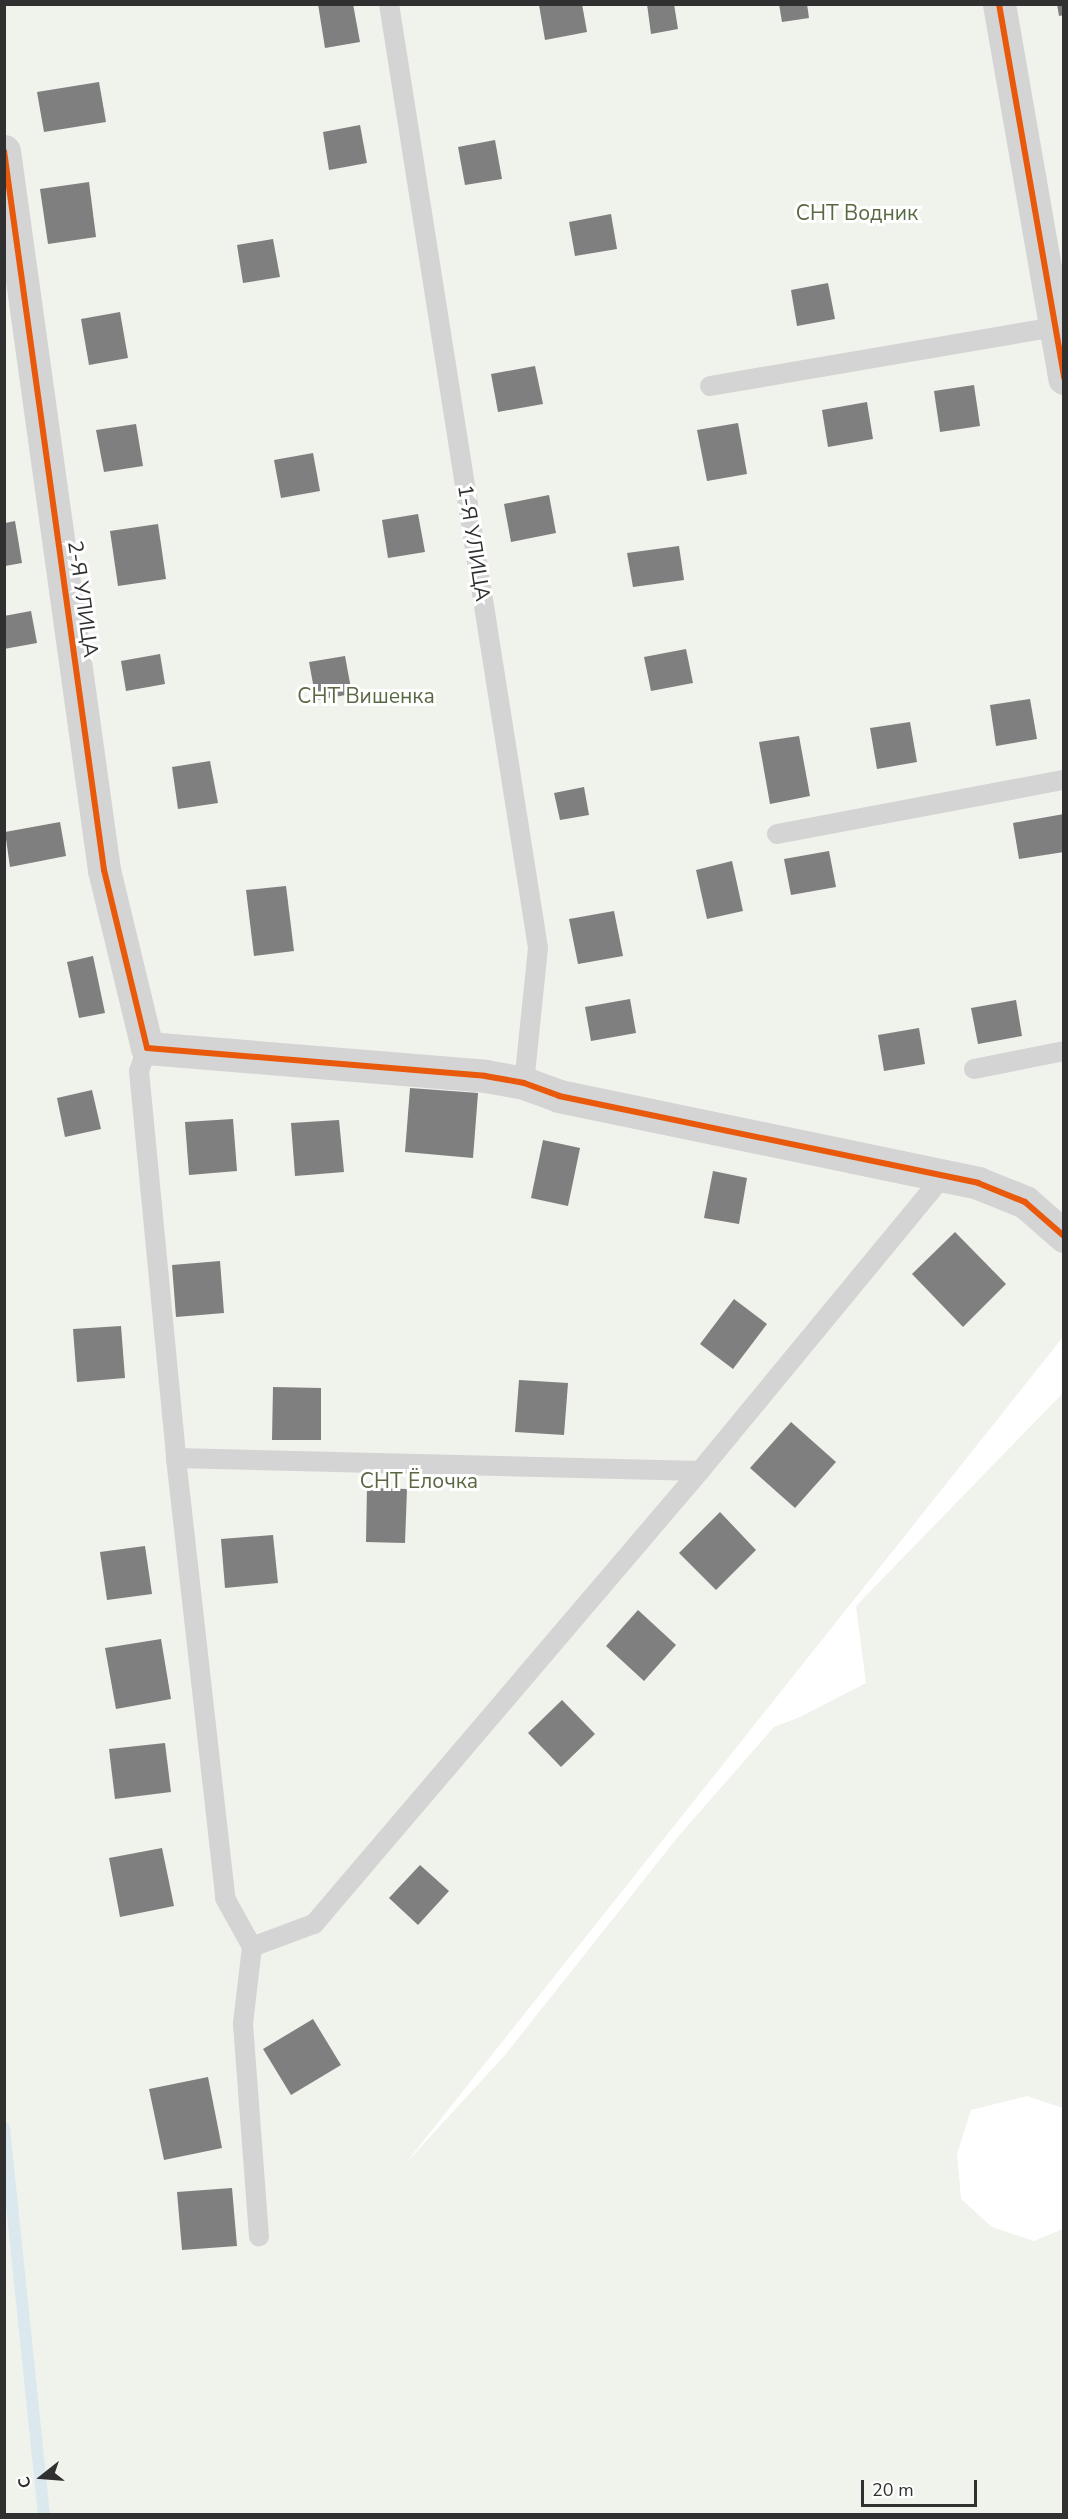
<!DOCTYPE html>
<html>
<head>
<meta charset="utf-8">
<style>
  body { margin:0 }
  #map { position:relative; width:1068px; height:2519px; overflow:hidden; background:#fff; font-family:"Nunito Sans",sans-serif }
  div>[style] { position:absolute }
  .green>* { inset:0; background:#f0f2ec }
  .stream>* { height:12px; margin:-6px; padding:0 6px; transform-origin:6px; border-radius:6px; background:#dbe9ee }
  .building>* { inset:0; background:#7f7f7f }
  .lane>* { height:20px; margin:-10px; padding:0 10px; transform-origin:10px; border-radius:10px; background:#d4d4d4 }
  .street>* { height:33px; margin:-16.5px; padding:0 16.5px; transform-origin:16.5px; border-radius:16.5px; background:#d4d4d4 }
  .cycleway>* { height:6px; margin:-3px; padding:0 3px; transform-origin:3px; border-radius:3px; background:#e8590c }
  span { translate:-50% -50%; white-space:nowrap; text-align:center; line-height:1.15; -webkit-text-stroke:6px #fff; paint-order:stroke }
  .park-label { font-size:21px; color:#586842 }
  .street-label { font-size:21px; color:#303030 }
  .frame { position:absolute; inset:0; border:6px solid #303030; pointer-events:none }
  .north { position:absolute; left:12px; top:2447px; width:60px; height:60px; -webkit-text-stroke:4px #fff; paint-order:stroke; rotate:253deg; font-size:16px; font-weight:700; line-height:24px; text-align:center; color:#303030 }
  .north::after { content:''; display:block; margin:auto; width:21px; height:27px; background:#303030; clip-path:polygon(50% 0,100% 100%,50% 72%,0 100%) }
  .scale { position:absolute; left:861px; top:2480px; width:116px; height:27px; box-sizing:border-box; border:3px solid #303030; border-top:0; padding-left:8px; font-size:18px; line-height:21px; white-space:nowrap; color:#303030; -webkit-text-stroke:4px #fff; paint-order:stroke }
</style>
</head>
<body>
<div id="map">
  <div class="green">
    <i style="clip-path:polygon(5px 5px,1063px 5px,1063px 1337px,405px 2164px,505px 2055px,677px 1838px,774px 1727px,800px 1717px,866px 1683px,856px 1606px,1063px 1393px,1063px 2108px,1027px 2096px,971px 2110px,957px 2154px,961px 2199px,992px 2227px,1034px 2241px,1063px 2229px,1063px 2514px,5px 2514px)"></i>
  </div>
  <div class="stream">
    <i style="left:4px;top:2128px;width:388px;rotate:84.1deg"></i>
  </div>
  <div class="building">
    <i style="clip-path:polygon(318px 4px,353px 4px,360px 42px,325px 48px)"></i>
    <i style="clip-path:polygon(582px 4px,587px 32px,545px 40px,539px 5px)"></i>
    <i style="clip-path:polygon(647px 4px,674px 4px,678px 29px,651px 34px)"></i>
    <i style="clip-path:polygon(779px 4px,807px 4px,809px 18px,782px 22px)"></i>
    <i style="clip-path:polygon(1057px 4px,1064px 4px,1064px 15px,1059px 16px)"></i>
    <i style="clip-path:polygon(99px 82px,106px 122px,44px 132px,37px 92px)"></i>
    <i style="clip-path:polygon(360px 125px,367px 163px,329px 170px,323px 132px)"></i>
    <i style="clip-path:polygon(495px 140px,502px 179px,465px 185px,458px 147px)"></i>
    <i style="clip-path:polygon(89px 182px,96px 237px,48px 244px,40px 189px)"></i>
    <i style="clip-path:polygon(611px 214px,617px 249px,575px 256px,569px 222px)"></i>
    <i style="clip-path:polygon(273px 239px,280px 277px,243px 283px,237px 245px)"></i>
    <i style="clip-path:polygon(828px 283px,835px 319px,797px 326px,791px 290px)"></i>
    <i style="clip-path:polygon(120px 312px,128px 358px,89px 365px,81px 319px)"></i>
    <i style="clip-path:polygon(535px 366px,543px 404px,498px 412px,491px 374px)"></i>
    <i style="clip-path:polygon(974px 385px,980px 426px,940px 432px,934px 391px)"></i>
    <i style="clip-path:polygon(867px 402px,873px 439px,828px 447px,822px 410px)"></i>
    <i style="clip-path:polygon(738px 423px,747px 474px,707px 481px,697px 430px)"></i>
    <i style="clip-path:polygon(136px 424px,143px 466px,104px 472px,96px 430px)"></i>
    <i style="clip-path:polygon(313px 453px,320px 491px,281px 498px,274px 460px)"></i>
    <i style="clip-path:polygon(549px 495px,556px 533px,511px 542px,504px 504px)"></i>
    <i style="clip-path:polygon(418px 514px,425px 552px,388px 558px,382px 520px)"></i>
    <i style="clip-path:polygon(15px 521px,22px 563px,5px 566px,5px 523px)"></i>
    <i style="clip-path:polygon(158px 524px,166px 579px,118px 586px,110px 531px)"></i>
    <i style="clip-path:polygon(679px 546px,684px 580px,633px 587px,627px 553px)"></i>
    <i style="clip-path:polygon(31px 611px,37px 643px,4px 649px,4px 616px)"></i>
    <i style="clip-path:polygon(686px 649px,693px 683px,651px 691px,644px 657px)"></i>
    <i style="clip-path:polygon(160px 654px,165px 684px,126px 691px,121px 661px)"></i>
    <i style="clip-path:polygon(345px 656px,352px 694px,316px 700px,309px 662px)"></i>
    <i style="clip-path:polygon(1030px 699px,1037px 739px,996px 746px,990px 705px)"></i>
    <i style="clip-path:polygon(910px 722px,917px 762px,877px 769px,870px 728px)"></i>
    <i style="clip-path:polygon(799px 736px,810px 796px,770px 804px,759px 742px)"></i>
    <i style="clip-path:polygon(210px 761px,218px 803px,178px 809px,172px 767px)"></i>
    <i style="clip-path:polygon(584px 787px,589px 815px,560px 820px,554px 793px)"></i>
    <i style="clip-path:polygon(1064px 814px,1064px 852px,1019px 859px,1013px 823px)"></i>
    <i style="clip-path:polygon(60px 822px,66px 856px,10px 867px,5px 832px)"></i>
    <i style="clip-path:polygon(829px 851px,836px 887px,791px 895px,784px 859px)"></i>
    <i style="clip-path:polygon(732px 861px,743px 911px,707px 919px,696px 870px)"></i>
    <i style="clip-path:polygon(286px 886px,294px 951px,254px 956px,246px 890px)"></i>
    <i style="clip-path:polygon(614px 911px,623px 956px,578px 964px,569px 919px)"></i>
    <i style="clip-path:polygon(93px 956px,105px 1013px,79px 1018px,67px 962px)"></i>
    <i style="clip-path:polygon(630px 999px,636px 1033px,591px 1041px,585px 1007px)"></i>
    <i style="clip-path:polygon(1016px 1000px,1022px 1036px,978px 1044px,971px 1008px)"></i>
    <i style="clip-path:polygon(919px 1028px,925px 1064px,884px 1071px,878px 1035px)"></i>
    <i style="clip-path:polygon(410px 1088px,478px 1093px,473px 1158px,405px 1152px)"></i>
    <i style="clip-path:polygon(92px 1090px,101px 1129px,65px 1137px,57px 1098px)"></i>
    <i style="clip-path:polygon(233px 1119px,237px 1171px,189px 1175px,185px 1122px)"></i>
    <i style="clip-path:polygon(339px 1120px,344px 1172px,295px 1176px,291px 1123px)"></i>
    <i style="clip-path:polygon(543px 1140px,580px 1148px,568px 1206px,531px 1198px)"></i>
    <i style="clip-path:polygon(713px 1171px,747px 1178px,739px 1224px,704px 1218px)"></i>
    <i style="clip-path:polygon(955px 1232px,1006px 1284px,963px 1327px,912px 1274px)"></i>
    <i style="clip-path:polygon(220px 1261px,224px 1313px,176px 1317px,172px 1265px)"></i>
    <i style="clip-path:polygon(734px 1299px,767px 1324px,733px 1369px,700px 1344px)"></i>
    <i style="clip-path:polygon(121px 1326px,125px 1378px,77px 1382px,73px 1329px)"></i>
    <i style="clip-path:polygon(519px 1380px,568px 1383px,564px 1435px,515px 1432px)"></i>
    <i style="clip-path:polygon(273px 1387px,321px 1388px,321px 1440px,272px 1440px)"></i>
    <i style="clip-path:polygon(791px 1422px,836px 1462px,795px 1508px,750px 1468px)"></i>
    <i style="clip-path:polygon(367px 1488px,407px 1489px,405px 1543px,366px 1542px)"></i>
    <i style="clip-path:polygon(720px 1512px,756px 1550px,716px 1590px,679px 1553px)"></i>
    <i style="clip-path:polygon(273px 1535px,278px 1583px,225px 1588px,221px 1539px)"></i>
    <i style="clip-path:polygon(145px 1546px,152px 1594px,107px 1600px,100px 1552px)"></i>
    <i style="clip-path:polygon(638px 1610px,676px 1645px,644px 1681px,606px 1646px)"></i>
    <i style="clip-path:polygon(161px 1639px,171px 1699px,116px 1709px,105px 1648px)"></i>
    <i style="clip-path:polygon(562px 1700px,595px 1734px,561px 1767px,528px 1733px)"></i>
    <i style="clip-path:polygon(165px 1743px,171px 1792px,115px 1799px,109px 1749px)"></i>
    <i style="clip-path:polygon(162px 1848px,174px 1906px,120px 1917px,109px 1858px)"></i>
    <i style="clip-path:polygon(420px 1865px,449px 1891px,418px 1925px,389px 1898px)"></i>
    <i style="clip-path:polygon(313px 2019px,341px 2065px,291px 2095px,263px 2049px)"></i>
    <i style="clip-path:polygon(208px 2077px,222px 2148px,164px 2160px,149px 2089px)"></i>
    <i style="clip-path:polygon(232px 2188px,237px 2246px,182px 2250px,177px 2192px)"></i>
  </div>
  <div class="lane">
    <i style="left:389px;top:4px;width:956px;rotate:81.03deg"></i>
    <i style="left:538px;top:948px;width:136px;rotate:95.9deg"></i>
    <i style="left:710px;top:386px;width:351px;rotate:-9.7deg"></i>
    <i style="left:777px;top:834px;width:292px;rotate:-10.7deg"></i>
    <i style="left:147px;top:1048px;width:24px;rotate:109deg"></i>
    <i style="left:139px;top:1071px;width:389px;rotate:84.5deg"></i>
    <i style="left:176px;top:1458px;width:443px;rotate:83.6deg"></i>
    <i style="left:225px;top:1898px;width:56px;rotate:61.1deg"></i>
    <i style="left:252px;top:1947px;width:66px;rotate:-20.4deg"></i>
    <i style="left:314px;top:1924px;width:595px;rotate:-49.57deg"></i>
    <i style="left:700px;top:1471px;width:381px;rotate:-50.5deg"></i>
    <i style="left:974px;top:1069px;width:92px;rotate:-11.3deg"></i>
    <i style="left:176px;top:1458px;width:524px;rotate:1.42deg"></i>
    <i style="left:252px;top:1947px;width:78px;rotate:96.7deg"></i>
    <i style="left:243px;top:2024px;width:213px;rotate:85.7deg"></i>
  </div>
  <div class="street">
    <i style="left:999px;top:4px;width:380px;rotate:80.1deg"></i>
    <i style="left:4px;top:151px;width:726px;rotate:82.08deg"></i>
    <i style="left:104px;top:870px;width:183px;rotate:76.4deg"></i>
    <i style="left:147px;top:1048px;width:339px;rotate:4.7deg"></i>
    <i style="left:485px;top:1076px;width:40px;rotate:10deg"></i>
    <i style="left:524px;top:1083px;width:37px;rotate:20deg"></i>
    <i style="left:559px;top:1096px;width:428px;rotate:11.7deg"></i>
    <i style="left:978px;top:1183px;width:51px;rotate:22deg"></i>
    <i style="left:1025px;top:1202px;width:52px;rotate:41.1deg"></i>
  </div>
  <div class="cycleway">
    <i style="left:999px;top:4px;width:380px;rotate:80.1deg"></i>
    <i style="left:4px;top:151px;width:726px;rotate:82.08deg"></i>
    <i style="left:104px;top:870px;width:183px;rotate:76.4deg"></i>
    <i style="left:147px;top:1048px;width:339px;rotate:4.7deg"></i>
    <i style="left:485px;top:1076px;width:40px;rotate:10deg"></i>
    <i style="left:524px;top:1083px;width:37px;rotate:20deg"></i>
    <i style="left:559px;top:1096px;width:428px;rotate:11.7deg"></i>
    <i style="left:978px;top:1183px;width:51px;rotate:22deg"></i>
    <i style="left:1025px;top:1202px;width:52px;rotate:41.1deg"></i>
  </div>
  <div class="park-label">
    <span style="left:857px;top:213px">СНТ Водник</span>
    <span style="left:366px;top:696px">СНТ Вишенка</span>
    <span style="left:419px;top:1481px">СНТ Ёлочка</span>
  </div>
  <div class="street-label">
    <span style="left:474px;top:543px;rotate:81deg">1-Я УЛИЦА</span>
    <span style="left:83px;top:599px;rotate:82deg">2-Я УЛИЦА</span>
  </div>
  <div class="frame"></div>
  <div class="north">С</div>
  <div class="scale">20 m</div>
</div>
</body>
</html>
